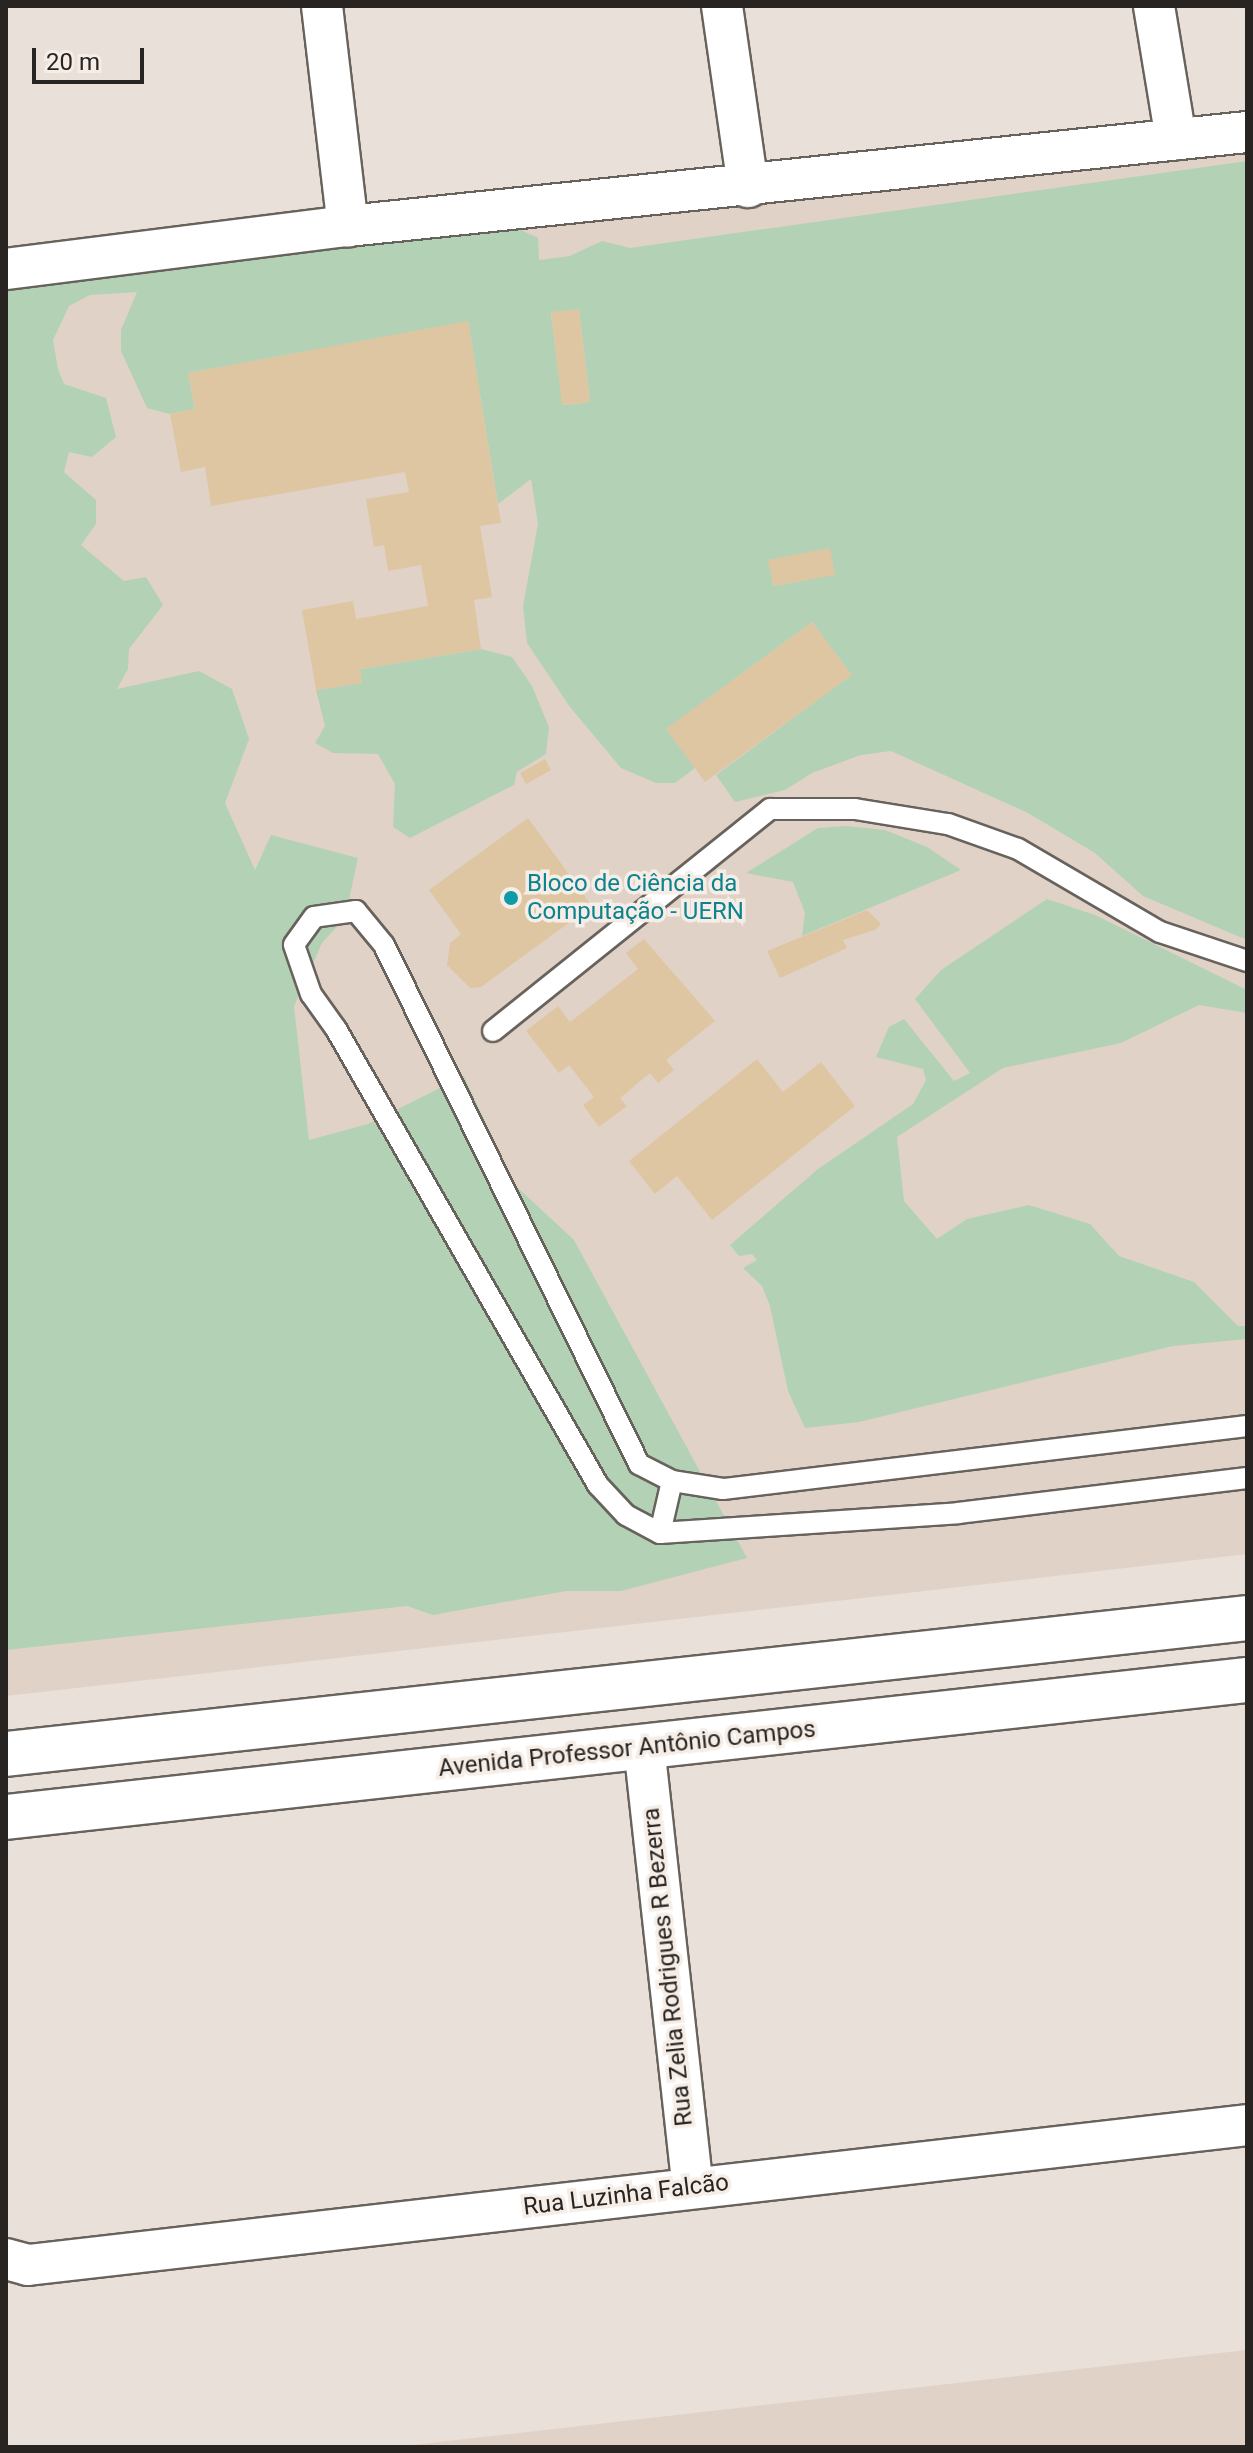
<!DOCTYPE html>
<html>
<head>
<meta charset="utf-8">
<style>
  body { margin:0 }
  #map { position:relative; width:1253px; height:2453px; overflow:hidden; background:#e8e0d9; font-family:Roboto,sans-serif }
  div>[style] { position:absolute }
  .built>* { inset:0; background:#e0d2c6 }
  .green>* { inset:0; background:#b3d2b5 }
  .building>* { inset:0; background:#dfc6a3 }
  .roads { filter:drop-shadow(2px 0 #68625c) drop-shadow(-2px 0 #68625c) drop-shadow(0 2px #68625c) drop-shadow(0 -2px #68625c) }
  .lane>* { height:20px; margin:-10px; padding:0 10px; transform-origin:10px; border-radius:10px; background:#fff }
  .street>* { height:40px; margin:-20px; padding:0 20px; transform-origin:20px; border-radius:20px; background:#fff }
  .secondary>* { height:44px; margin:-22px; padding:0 22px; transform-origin:22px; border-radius:22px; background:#fff }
  .dots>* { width:22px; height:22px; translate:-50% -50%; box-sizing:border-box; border:4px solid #f5ede6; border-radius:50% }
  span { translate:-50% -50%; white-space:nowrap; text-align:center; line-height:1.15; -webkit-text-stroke:7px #f5ede6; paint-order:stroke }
  .culture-label { font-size:24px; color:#0d838f }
  .left { translate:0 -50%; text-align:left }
  .street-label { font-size:24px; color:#272422 }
  .frame { position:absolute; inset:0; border:8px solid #272422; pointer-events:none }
  .scale { position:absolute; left:32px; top:48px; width:112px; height:36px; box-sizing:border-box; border:4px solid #272422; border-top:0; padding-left:10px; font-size:24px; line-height:28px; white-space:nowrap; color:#272422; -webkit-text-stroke:6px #f5ede6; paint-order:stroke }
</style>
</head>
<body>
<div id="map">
  <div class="built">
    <i style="clip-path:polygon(1247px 146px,1247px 1554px,6px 1696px,6px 283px)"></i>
    <i style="clip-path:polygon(1247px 2350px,1247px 2447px,395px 2447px)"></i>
  </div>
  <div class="green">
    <i style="clip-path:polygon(evenodd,1247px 161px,1247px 940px,1143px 896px,1095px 853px,1028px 813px,891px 751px,861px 755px,812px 773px,785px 790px,735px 802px,716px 775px,851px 675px,812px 622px,667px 729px,695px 768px,675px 783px,656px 783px,621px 768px,570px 707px,527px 643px,523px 606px,538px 524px,531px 479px,498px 504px,468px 322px,188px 373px,195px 409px,170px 414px,147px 408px,121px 351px,121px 330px,137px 292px,90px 295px,69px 306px,53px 340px,58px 369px,64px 384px,106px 398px,116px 437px,92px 457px,69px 452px,64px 472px,96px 500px,96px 524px,81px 545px,124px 581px,146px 577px,163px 605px,129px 649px,128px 669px,117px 689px,199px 671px,232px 689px,249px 739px,225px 803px,255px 870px,271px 835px,358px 858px,345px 918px,322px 943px,294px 1006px,309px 1140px,368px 1124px,464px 1076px,487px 1126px,491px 1163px,574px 1240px,747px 1558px,621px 1591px,566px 1591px,433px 1615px,407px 1606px,6px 1650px,6px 283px,515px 227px,538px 238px,539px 260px,570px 256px,602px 241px,630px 248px,1247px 161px,579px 310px,590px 402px,563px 405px,551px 313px,579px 310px,1247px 161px,769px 560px,835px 574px,774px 586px,769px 560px)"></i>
    <i style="clip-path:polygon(481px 649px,512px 657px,532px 686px,549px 727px,546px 754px,517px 772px,514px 785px,410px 838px,393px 827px,395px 784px,378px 754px,333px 753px,315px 743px,325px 726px,316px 690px,361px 683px,360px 669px)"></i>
    <i style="clip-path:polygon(846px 826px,885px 830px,927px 847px,961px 870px,802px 936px,805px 913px,793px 882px,746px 873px,818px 828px)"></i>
    <i style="clip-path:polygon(1047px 899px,1095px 915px,1247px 990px,1247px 1013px,1199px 1005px,1121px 1043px,1003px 1068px,897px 1137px,904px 1201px,937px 1239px,967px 1219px,1029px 1205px,1090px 1224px,1119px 1256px,1194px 1282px,1238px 1326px,1247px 1326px,1247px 1339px,1173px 1346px,859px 1422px,805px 1428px,788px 1391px,770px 1306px,762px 1286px,743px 1268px,757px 1260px,752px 1254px,739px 1256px,730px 1245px,818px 1169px,913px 1104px,926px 1080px,923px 1069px,876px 1057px,889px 1027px,904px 1019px,954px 1081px,970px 1073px,915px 999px,941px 970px)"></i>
  </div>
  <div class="building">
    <i style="clip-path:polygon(579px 309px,590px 402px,562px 405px,551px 312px)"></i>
    <i style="clip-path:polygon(468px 321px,501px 523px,480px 526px,492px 597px,474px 600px,481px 649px,360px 669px,362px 683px,316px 690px,302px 610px,353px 601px,356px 619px,428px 606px,421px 565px,388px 571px,384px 545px,374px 547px,366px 499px,409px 492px,405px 472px,211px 506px,205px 467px,181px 472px,170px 414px,195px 409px,188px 373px)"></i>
    <i style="clip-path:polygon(830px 548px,835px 575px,773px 586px,768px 560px)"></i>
    <i style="clip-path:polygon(812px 622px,852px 675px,705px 782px,666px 729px)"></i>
    <i style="clip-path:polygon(545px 759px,551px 770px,526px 784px,520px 773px)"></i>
    <i style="clip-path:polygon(528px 818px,592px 906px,481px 987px,470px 988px,447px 965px,450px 943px,461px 934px,429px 890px)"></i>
    <i style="clip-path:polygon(867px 910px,881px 924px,875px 930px,843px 940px,847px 948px,780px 978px,767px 951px)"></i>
    <i style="clip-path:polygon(644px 939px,715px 1021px,666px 1060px,674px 1070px,658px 1083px,650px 1073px,620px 1098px,627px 1106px,599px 1127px,583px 1105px,594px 1097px,569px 1065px,559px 1073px,526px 1031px,558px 1006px,570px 1022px,638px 969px,626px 953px)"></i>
    <i style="clip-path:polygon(757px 1059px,783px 1092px,821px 1062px,855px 1106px,712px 1220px,677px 1176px,655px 1194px,629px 1161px)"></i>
  </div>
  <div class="roads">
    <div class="lane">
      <i style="left:493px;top:1031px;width:355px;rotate:-38.7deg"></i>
      <i style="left:770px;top:809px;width:85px"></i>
      <i style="left:855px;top:809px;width:94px;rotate:9.2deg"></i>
      <i style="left:948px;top:824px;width:74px;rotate:19.7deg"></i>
      <i style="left:1018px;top:849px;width:164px;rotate:30.3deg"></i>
      <i style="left:1160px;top:932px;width:92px;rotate:18.4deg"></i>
      <i style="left:1247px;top:1426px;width:528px;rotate:173.14deg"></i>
      <i style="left:723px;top:1489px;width:52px;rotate:-171.1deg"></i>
      <i style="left:672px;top:1481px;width:37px;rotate:-153deg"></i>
      <i style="left:639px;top:1464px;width:578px;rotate:-116.17deg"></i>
      <i style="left:384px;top:945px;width:44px;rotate:-129.5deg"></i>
      <i style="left:356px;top:911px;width:42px;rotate:171.9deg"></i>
      <i style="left:314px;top:917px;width:34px;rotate:126deg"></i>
      <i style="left:294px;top:945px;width:52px;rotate:70.9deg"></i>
      <i style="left:311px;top:994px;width:43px;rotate:54.5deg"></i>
      <i style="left:336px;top:1029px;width:526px;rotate:60.12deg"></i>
      <i style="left:598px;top:1485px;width:41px;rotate:47deg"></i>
      <i style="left:626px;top:1515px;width:38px;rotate:28deg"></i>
      <i style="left:660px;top:1533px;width:299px;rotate:-3.8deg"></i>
      <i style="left:958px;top:1513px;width:291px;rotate:-6.9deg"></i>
      <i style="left:660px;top:1533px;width:53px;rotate:-77deg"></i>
    </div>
    <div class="street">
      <i style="left:322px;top:6px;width:222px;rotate:83.3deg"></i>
      <i style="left:722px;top:6px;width:183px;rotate:81.8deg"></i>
      <i style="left:1154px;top:6px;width:135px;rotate:80.6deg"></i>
      <i style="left:6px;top:269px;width:345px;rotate:-7.2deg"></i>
      <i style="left:348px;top:226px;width:904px;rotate:-5.97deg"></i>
      <i style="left:644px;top:1746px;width:444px;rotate:83.7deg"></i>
      <i style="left:6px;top:2259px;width:23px;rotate:15deg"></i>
      <i style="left:28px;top:2265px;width:1227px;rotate:-6.55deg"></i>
    </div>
    <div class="secondary">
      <i style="left:6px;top:1754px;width:1248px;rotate:-6.25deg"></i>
      <i style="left:6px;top:1817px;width:1249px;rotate:-6.3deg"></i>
    </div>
  </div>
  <div class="dots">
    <i style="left:511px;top:898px;background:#0f9aa8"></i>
  </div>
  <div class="culture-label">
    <span class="left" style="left:527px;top:898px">Bloco de Ciência da<br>Computação - UERN</span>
  </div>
  <div class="street-label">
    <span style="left:627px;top:1749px;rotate:-6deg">Avenida Professor Antônio Campos</span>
    <span style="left:668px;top:1967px;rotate:-96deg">Rua Zelia Rodrigues R Bezerra</span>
    <span style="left:626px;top:2195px;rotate:-7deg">Rua Luzinha Falcão</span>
  </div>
  <div class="frame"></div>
  <div class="scale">20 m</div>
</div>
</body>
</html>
